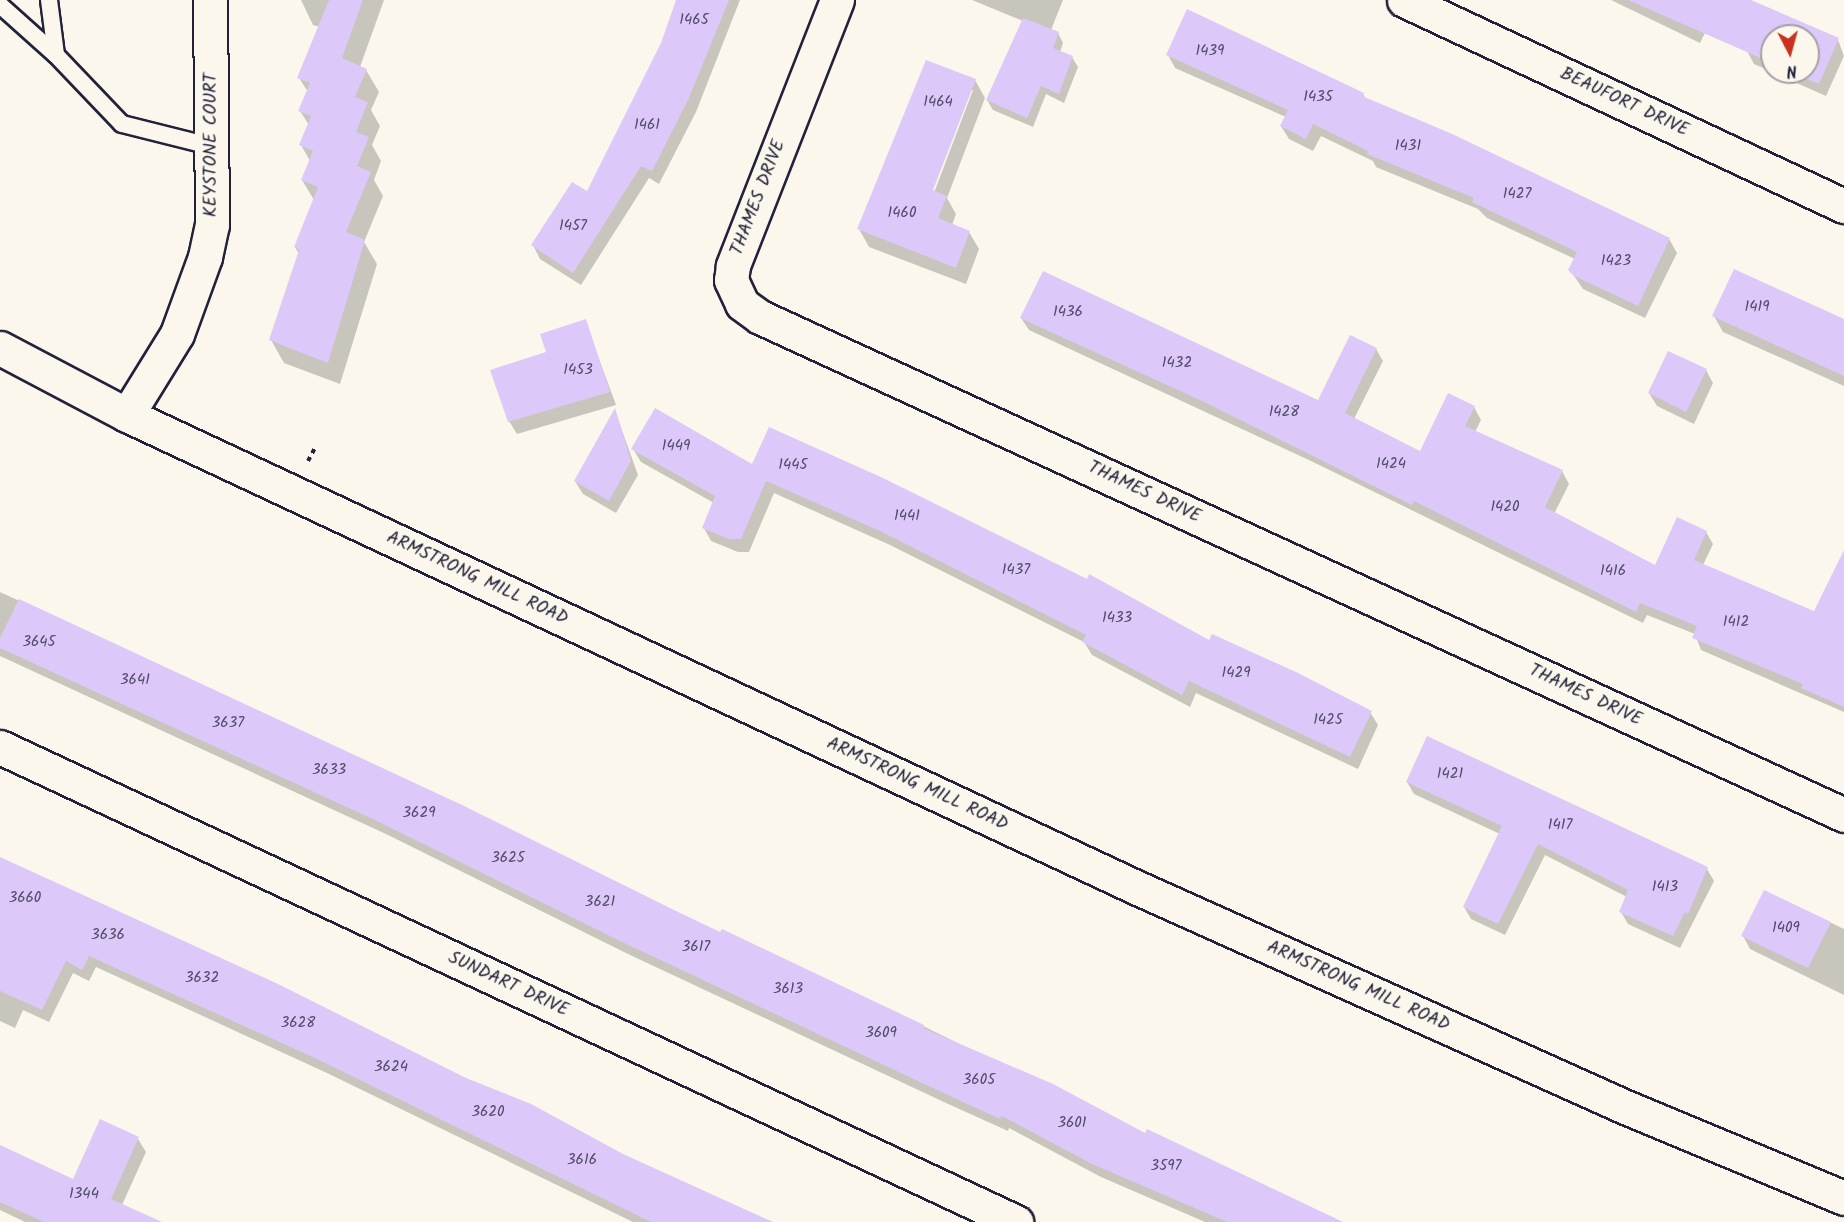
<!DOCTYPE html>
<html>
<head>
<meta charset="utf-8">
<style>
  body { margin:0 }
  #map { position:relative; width:1844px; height:1222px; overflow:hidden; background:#fbf7ec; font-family:Kalam,sans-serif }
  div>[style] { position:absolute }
  .shadow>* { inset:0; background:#0003 }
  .building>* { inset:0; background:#dcc8f9 }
  .path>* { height:4px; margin-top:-2px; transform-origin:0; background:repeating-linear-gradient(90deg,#22223b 0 4.5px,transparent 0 9px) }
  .roads { filter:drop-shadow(2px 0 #22223b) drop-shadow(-2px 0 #22223b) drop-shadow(0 2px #22223b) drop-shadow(0 -2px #22223b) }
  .lane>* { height:16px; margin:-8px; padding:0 8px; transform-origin:8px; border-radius:8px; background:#fbf7ec }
  .street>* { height:33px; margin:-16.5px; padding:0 16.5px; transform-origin:16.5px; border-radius:16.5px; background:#fbf7ec }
  .secondary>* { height:33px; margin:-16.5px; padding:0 16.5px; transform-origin:16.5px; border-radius:16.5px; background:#fbf7ec }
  span { translate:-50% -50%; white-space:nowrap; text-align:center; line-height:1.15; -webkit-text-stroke:4.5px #fbf7ec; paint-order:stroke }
  .number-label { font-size:15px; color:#504c6a }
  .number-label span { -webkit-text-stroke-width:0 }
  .street-label { font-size:18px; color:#22223b }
  .north { position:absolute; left:1760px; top:24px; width:60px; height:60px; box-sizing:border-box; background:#fbf7ec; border:2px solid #a4a2a5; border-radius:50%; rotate:174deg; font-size:16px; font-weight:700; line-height:24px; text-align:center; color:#22223b }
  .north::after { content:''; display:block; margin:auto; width:21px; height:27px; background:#c8321e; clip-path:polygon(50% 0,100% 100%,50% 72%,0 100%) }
</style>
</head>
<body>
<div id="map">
  <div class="shadow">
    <i style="clip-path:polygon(301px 0,384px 0,360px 67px,366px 70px,379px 92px,371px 110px,380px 126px,372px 145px,381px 161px,374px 180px,383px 196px,364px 242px,377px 264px,340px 384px,284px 363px,271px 340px,299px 254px,295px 247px,314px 200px,302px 180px,310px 161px,301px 145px,309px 125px,300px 111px,308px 92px,299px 78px,320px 27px,313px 25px)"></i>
    <i style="clip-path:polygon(679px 0,740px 0,696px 112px,659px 184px,649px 178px,581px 285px,540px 259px,533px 245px,588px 193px,663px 44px)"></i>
    <i style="clip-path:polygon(972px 0,1063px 0,1051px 30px,1058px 33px,1063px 43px,1060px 52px,1072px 57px,1078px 67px,1064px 103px,1046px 94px,1033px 127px,993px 110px,987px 100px,1023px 21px)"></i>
    <i style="clip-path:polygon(1611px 0,1721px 0,1700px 43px)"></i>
    <i style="clip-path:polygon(evenodd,1766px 8px,1838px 40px,1844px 56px,1826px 96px,1754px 64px,1747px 51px,1766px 8px,1772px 36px,1808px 36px,1808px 72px,1772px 72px,1772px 36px)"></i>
    <i style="clip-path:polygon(1168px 55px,1363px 94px,1366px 100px,1449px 134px,1669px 239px,1677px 253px,1645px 318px,1583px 289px,1570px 270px,1575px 259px,1487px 218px,1478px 209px,1376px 167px,1373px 161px,1321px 136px,1313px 151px,1289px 139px,1281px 126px,1286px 117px,1175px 68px)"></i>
    <i style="clip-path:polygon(evenodd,975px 80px,985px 98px,947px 198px,956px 214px,952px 225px,969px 232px,979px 249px,966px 284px,869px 247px,859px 229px,975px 80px,970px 90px,973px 90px,932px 198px,929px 197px,970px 90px)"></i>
    <i style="clip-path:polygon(1714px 316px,1844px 321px,1844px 386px,1723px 332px)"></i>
    <i style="clip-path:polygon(1021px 318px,1318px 402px,1376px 349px,1383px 361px,1354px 419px,1420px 453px,1474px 407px,1481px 420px,1475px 432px,1562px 471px,1569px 484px,1554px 514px,1656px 567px,1706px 532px,1713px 544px,1703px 565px,1814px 613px,1844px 592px,1844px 712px,1701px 650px,1695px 634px,1647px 615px,1643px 623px,1313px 462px,1029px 330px)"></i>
    <i style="clip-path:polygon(585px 321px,616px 405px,517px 434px,509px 421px,548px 353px)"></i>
    <i style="clip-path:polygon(1706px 370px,1713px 383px,1694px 424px,1657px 406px,1649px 393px)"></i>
    <i style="clip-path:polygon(615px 411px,638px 475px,616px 513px,583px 494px,575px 481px)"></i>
    <i style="clip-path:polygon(633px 449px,753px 466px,1210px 642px,1370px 712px,1378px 725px,1358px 769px,1196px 693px,1190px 707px,1092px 655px,1084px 642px,890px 545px,774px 493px,749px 552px,738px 552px,711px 541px,704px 528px,714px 503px,641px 462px)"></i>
    <i style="clip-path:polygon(0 592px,461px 806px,673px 912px,923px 1026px,1145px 1135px,1342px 1222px,1205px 1222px,1101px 1177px,1009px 1128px,1008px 1131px,946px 1103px,628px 954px,386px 834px,0 656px)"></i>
    <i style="clip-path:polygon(1427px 738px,1707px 869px,1714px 881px,1680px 948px,1628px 924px,1621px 912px,1627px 897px,1545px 855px,1505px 935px,1471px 919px,1464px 907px,1500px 834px,1414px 794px,1407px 782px)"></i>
    <i style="clip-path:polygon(0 858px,623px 1155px,767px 1222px,633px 1222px,327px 1073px,96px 967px,89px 981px,73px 973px,49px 1022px,23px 1010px,15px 1028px,0 1021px)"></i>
    <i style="clip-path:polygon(1765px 891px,1844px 929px,1844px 995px,1750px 949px,1743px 936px)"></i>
    <i style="clip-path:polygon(101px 1121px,138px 1139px,146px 1152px,122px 1205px,158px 1222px,25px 1222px,0 1210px,0 1147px,74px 1181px)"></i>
  </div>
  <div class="building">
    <i style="clip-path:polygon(329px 0,363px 0,342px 58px,367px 69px,355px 97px,368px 102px,356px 132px,369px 137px,357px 166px,371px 172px,346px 232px,365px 240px,328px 363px,269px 340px,299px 250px,294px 247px,318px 187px,301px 180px,313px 151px,299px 145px,311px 116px,298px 111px,310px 83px,297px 78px)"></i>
    <i style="clip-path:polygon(676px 0,729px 0,689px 98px,652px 171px,641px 166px,573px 273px,531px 245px,572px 182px,587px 191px,661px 43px)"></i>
    <i style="clip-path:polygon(1628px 0,1751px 0,1839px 38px,1819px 84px,1791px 72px,1808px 72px,1808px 36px,1772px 36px,1772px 63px)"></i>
    <i style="clip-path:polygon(1187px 9px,1364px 93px,1362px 96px,1450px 133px,1670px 238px,1638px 306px,1574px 276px,1568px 270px,1577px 252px,1478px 205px,1472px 202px,1474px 198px,1367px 154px,1368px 151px,1313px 124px,1306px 139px,1280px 126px,1288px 110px,1166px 55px)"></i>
    <i style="clip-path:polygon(1023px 18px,1059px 32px,1053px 48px,1073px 56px,1059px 94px,1041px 86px,1027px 118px,986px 100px)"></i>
    <i style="clip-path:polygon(926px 60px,976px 79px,933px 190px,947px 196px,938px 218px,970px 231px,956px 268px,857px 229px)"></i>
    <i style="clip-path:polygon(1734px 269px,1844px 319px,1844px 376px,1712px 316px)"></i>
    <i style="clip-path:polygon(1043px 271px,1318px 400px,1350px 335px,1377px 348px,1345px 413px,1420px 451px,1448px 393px,1475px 406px,1465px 426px,1563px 470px,1545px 507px,1655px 565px,1677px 517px,1707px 531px,1694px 560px,1814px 611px,1844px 550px,1844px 707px,1801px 688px,1803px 684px,1692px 638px,1697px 626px,1640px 603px,1636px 612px,1414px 501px,1412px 505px,1202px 401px,1020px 318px)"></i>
    <i style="clip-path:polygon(586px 319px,610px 392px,508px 422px,490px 370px,546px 352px,540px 334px)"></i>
    <i style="clip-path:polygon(1668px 351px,1707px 369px,1686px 412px,1648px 393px)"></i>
    <i style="clip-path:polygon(615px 408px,631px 461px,609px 501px,574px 481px)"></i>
    <i style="clip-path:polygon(655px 408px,752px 464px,769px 427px,883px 478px,1087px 579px,1089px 574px,1209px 640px,1212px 634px,1296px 672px,1372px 711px,1350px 757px,1189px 681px,1182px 695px,1082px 642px,1086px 635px,882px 532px,766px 481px,741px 539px,729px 539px,702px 528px,715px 496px,631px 449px)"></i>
    <i style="clip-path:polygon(19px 599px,462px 805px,674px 910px,720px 932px,722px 929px,924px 1025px,923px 1028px,1053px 1084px,1145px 1133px,1147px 1129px,1343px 1222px,1227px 1222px,1092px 1164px,1002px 1116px,1000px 1119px,937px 1090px,620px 941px,377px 821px,0 648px,0 638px)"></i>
    <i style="clip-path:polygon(1427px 736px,1708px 867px,1688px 914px,1685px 912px,1673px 936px,1619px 912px,1628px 890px,1538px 844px,1498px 924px,1463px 907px,1502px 826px,1406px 782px)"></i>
    <i style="clip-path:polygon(0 857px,278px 984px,466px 1078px,531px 1104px,623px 1154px,773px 1222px,651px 1222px,319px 1060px,89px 956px,82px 970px,66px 961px,42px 1010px,0 991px)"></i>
    <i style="clip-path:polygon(1764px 890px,1831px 922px,1808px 968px,1741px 936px)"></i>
    <i style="clip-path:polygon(100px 1119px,139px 1137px,111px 1199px,162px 1222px,44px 1222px,0 1202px,0 1145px,73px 1179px)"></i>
  </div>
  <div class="path">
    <i style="left:308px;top:461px;width:15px;rotate:-62deg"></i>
  </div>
  <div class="roads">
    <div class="lane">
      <i style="left:49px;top:0;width:55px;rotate:82.7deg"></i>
      <i style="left:0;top:5px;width:75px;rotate:41.8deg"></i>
      <i style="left:56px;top:55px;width:95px;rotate:46.3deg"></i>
      <i style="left:122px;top:124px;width:95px;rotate:14deg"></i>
    </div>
    <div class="street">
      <i style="left:837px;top:0;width:286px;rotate:111.4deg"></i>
      <i style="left:733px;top:266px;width:14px;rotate:98deg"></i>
      <i style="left:731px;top:280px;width:26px;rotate:65deg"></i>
      <i style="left:742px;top:304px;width:22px;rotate:36deg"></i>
      <i style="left:760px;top:317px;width:1193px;rotate:24.67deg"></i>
      <i style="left:1404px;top:0;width:486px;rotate:25.1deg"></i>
      <i style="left:127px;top:415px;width:95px;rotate:-58.3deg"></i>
      <i style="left:177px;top:334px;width:82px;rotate:-70deg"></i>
      <i style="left:205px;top:257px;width:33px;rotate:-78deg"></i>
      <i style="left:212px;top:225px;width:225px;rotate:-90.5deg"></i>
      <i style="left:0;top:747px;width:1122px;rotate:25.06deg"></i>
    </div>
    <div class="secondary">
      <i style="left:0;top:348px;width:144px;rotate:27.8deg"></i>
      <i style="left:127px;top:415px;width:1118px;rotate:25.08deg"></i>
      <i style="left:1140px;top:889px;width:530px;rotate:24.19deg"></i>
      <i style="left:1623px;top:1106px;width:239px;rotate:22.6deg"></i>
    </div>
  </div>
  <div class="number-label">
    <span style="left:694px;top:21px">1465</span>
    <span style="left:1210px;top:52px">1439</span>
    <span style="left:1318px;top:98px">1435</span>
    <span style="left:938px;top:103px">1464</span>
    <span style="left:647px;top:126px">1461</span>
    <span style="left:1408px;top:147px">1431</span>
    <span style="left:1517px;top:195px">1427</span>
    <span style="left:902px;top:214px">1460</span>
    <span style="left:573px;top:227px">1457</span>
    <span style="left:1616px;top:262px">1423</span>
    <span style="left:1757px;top:308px">1419</span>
    <span style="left:1068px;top:313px">1436</span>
    <span style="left:1177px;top:364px">1432</span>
    <span style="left:578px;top:371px">1453</span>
    <span style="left:1284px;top:413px">1428</span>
    <span style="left:676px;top:447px">1449</span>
    <span style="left:1391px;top:465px">1424</span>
    <span style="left:793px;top:466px">1445</span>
    <span style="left:1505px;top:508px">1420</span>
    <span style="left:907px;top:517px">1441</span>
    <span style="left:1016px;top:571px">1437</span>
    <span style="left:1613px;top:572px">1416</span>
    <span style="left:1117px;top:619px">1433</span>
    <span style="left:1736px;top:623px">1412</span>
    <span style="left:39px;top:643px">3645</span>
    <span style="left:1236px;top:674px">1429</span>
    <span style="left:135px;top:681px">3641</span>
    <span style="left:1328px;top:721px">1425</span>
    <span style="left:228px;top:724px">3637</span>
    <span style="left:329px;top:771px">3633</span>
    <span style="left:1450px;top:775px">1421</span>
    <span style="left:419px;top:814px">3629</span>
    <span style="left:1560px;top:826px">1417</span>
    <span style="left:508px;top:859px">3625</span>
    <span style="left:1665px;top:888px">1413</span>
    <span style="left:25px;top:899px">3660</span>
    <span style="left:600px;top:903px">3621</span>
    <span style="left:1786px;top:929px">1409</span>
    <span style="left:108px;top:936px">3636</span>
    <span style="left:696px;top:948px">3617</span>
    <span style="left:202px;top:979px">3632</span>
    <span style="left:788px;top:990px">3613</span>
    <span style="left:298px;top:1024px">3628</span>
    <span style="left:881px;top:1034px">3609</span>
    <span style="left:391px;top:1068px">3624</span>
    <span style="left:979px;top:1081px">3605</span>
    <span style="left:488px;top:1113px">3620</span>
    <span style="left:1072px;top:1124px">3601</span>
    <span style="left:582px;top:1161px">3616</span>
    <span style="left:1166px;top:1167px">3597</span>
    <span style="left:84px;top:1195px">1344</span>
  </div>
  <div class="street-label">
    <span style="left:1624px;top:103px;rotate:25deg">BEAUFORT DRIVE</span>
    <span style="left:212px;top:145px;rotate:-90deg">KEYSTONE COURT</span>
    <span style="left:759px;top:198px;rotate:-69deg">THAMES DRIVE</span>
    <span style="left:1144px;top:493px;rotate:25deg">THAMES DRIVE</span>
    <span style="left:477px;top:579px;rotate:25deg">ARMSTRONG MILL ROAD</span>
    <span style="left:1585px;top:696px;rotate:25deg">THAMES DRIVE</span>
    <span style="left:917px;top:785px;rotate:25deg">ARMSTRONG MILL ROAD</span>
    <span style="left:508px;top:985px;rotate:25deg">SUNDART DRIVE</span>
    <span style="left:1358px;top:987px;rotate:24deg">ARMSTRONG MILL ROAD</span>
  </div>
  <div class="north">N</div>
</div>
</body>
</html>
